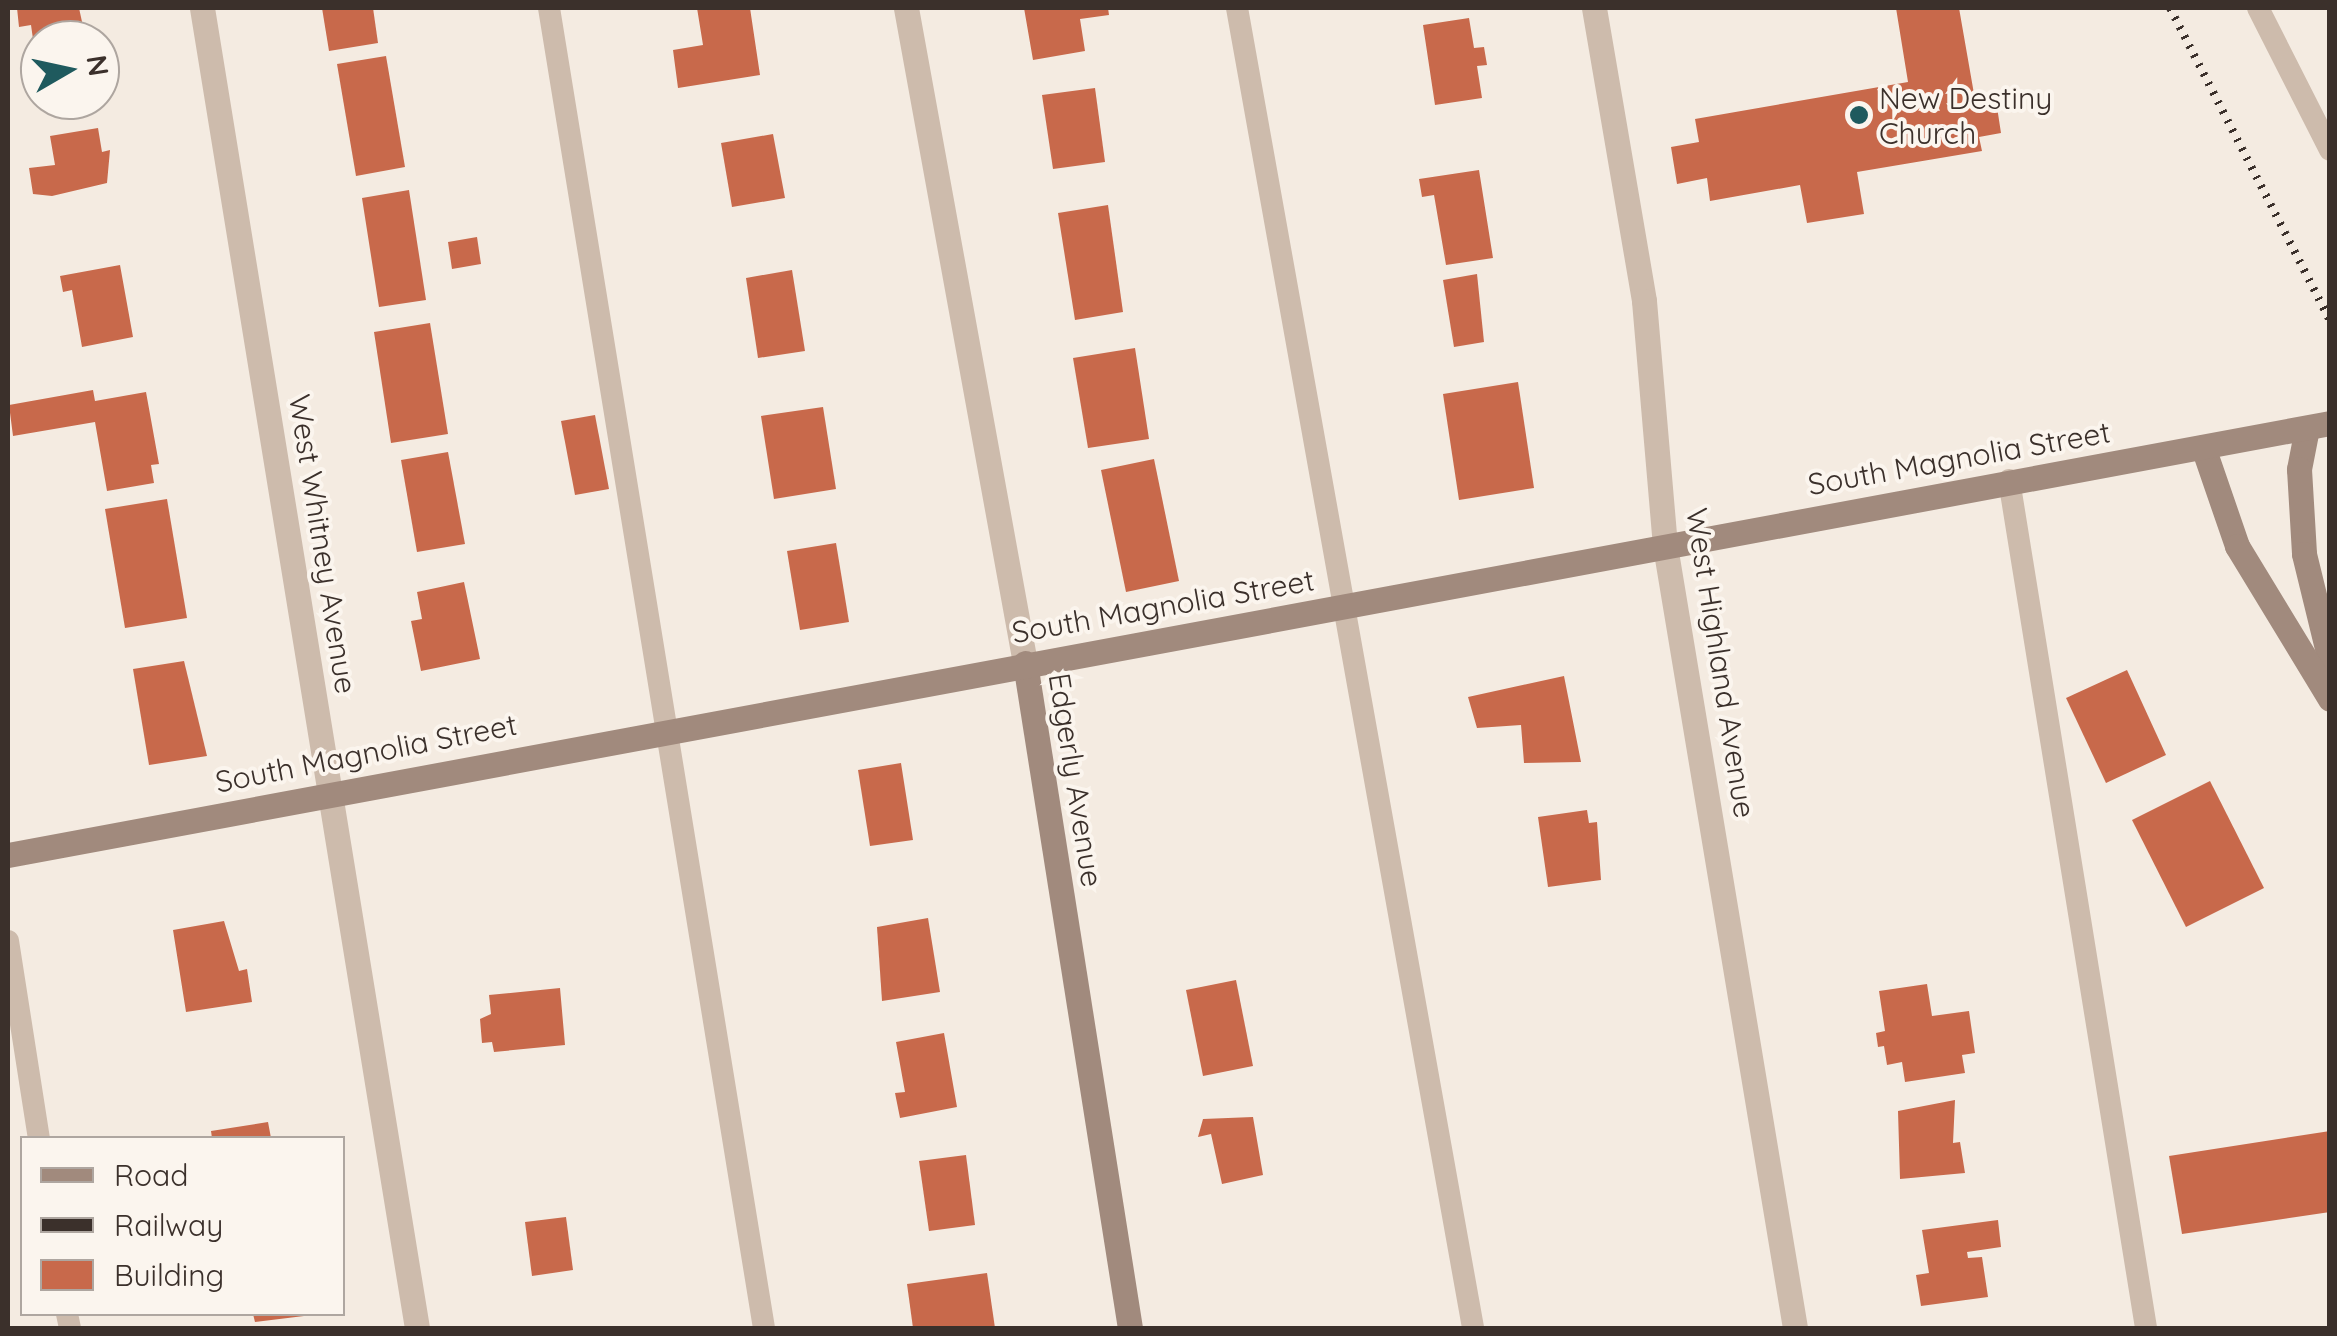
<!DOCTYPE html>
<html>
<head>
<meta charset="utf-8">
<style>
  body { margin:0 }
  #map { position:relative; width:2337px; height:1336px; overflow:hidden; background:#f4ebe1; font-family:Quicksand,sans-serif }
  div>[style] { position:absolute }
  .building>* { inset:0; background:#c8694b }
  .lane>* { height:22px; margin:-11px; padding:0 11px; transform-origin:11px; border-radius:11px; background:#cdbbac }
  .street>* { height:25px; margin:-12.5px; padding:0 12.5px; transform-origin:12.5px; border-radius:12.5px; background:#cdbbac }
  .secondary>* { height:25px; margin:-12.5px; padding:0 12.5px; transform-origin:12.5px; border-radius:12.5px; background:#a18a7d }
  .rail>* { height:8px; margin-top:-4px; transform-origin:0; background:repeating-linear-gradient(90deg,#3b302b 0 2.5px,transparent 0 10.5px) }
  .dots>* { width:28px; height:28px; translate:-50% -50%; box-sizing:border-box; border:5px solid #fbf5ee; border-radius:50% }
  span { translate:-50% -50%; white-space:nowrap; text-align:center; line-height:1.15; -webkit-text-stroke:8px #fbf5ee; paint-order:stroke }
  .poi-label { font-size:30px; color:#3b302b }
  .left { translate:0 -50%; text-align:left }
  .street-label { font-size:30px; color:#3b302b }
  .frame { position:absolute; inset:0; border:10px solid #3b302b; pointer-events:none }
  .legend { position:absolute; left:20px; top:1136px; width:325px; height:180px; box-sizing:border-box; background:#fbf5ee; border:2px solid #aea6a0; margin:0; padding:12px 18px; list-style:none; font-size:30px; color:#3b302b }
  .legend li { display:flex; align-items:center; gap:20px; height:50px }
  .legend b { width:50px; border:2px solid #aea6a0 }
  .north { position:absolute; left:20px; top:20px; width:100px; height:100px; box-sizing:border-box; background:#fbf5ee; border:2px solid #aea6a0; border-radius:50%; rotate:81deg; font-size:28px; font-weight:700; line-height:40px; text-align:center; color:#3b302b }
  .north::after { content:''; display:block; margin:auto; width:35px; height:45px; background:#1f5a5e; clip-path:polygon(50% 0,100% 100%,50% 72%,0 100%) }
</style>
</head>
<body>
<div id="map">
  <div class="building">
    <i style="clip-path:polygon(17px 8px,79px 8px,86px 40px,40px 40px,38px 74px,31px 25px,19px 27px)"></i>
    <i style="clip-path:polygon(322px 8px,373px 8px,378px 43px,329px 51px)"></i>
    <i style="clip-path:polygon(697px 8px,750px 8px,760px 75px,678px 88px,673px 50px,703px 45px)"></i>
    <i style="clip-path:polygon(1024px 8px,1108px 8px,1109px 15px,1080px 19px,1085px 51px,1033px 60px)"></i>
    <i style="clip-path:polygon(1896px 8px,1959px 8px,1977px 111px,1997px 107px,2001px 133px,1979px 137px,1982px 151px,1857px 172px,1864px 214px,1807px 223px,1800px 185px,1710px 201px,1707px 178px,1677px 184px,1671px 147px,1699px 142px,1695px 119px,1908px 82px)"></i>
    <i style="clip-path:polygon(1469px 18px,1474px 48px,1484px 47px,1487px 65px,1477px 66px,1482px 98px,1435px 105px,1423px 25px)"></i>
    <i style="clip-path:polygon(386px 56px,405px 167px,356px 176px,337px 64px)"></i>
    <i style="clip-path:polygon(1095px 88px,1105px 162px,1053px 169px,1042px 95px)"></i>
    <i style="clip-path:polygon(98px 128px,102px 152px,110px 150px,107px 183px,52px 196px,33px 194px,29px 168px,55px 165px,50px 136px)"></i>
    <i style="clip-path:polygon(773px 134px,785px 198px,732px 207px,721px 143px)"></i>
    <i style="clip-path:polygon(1479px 170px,1493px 258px,1446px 265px,1434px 195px,1422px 197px,1419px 179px)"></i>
    <i style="clip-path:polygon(409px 190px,426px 300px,379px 307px,362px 198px)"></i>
    <i style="clip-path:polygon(1108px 205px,1123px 312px,1075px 320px,1058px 213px)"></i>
    <i style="clip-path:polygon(477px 237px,481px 264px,452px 269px,448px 242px)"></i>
    <i style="clip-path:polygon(120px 265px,133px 337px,82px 347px,72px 290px,63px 292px,60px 276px)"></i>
    <i style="clip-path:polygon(792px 270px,805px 351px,758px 358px,746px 278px)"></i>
    <i style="clip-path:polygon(1477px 274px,1484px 342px,1454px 347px,1443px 280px)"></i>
    <i style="clip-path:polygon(430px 323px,448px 434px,391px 443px,374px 332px)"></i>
    <i style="clip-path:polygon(1135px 348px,1149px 439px,1088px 448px,1073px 358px)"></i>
    <i style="clip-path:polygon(1518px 382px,1534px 488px,1459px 500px,1443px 394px)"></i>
    <i style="clip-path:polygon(93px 390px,95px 401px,146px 392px,159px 464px,151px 465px,154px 483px,107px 491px,95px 422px,13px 436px,9px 405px)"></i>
    <i style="clip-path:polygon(823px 407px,836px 489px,774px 499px,761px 416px)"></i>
    <i style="clip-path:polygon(595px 415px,609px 489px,575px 495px,561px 421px)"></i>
    <i style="clip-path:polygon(448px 452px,465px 544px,417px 552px,401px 460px)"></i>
    <i style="clip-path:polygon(1154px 459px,1179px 581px,1126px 592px,1101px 470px)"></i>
    <i style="clip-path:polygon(167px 499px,187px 618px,125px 628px,105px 509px)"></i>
    <i style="clip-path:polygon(836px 543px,849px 622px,800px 630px,787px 551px)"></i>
    <i style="clip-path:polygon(464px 582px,480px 659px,421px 671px,411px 621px,422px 619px,417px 592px)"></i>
    <i style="clip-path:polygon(184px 661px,207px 756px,149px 765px,133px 669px)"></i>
    <i style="clip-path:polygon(2127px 670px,2166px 755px,2106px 783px,2066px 698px)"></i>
    <i style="clip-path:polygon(1564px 676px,1581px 762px,1524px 763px,1521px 725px,1477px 728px,1468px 697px)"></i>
    <i style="clip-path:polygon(901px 763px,913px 840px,870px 846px,858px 770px)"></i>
    <i style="clip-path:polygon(2210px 781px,2264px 888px,2186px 927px,2132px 820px)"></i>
    <i style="clip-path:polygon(1587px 810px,1589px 823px,1597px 822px,1601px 880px,1548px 887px,1538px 817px)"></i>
    <i style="clip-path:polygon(928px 918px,940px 992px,882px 1001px,877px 927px)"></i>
    <i style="clip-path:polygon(224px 921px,239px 971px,247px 969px,252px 1002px,186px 1012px,173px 930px)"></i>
    <i style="clip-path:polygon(1236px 980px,1253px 1066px,1203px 1076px,1186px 990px)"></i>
    <i style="clip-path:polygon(1927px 984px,1932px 1016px,1969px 1011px,1975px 1053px,1962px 1055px,1965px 1073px,1905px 1082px,1902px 1062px,1887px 1065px,1884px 1046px,1878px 1047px,1876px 1033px,1885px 1031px,1879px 991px)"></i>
    <i style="clip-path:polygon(560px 988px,565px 1045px,494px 1052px,492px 1042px,482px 1043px,480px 1019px,491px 1014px,489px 995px)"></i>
    <i style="clip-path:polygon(944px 1033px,957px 1107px,900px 1118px,895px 1093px,905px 1092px,896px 1042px)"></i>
    <i style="clip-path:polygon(1955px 1100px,1953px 1143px,1960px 1142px,1965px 1173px,1900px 1179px,1898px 1111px)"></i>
    <i style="clip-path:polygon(1253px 1117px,1263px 1175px,1222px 1184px,1211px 1134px,1198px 1137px,1203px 1119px)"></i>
    <i style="clip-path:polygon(268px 1122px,271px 1138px,212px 1138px,211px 1131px)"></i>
    <i style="clip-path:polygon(2330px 1131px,2330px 1212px,2182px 1234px,2169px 1156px)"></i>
    <i style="clip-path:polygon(966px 1155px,975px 1225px,929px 1231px,919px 1161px)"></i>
    <i style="clip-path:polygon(566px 1217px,573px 1270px,532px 1276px,525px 1222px)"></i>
    <i style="clip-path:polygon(1998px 1220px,2001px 1247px,1967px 1252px,1968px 1258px,1982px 1257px,1988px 1297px,1921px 1306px,1916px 1275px,1929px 1273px,1922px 1230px)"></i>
    <i style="clip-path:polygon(987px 1273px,995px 1328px,913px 1328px,907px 1284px)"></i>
    <i style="clip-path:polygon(253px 1314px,304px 1314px,304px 1316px,255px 1322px)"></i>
  </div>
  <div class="lane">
    <i style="left:549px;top:8px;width:1337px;rotate:80.75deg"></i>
    <i style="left:1237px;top:8px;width:1341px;rotate:79.86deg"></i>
    <i style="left:2258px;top:8px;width:159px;rotate:63.1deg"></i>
    <i style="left:2009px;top:480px;width:859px;rotate:80.82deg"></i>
    <i style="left:8px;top:941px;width:199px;rotate:81.1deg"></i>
    <i style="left:67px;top:1314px;width:14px;rotate:78deg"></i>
  </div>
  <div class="street">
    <i style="left:202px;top:8px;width:1337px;rotate:80.75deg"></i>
    <i style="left:906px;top:8px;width:666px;rotate:79.7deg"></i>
    <i style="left:1594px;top:8px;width:297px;rotate:80.3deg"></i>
    <i style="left:1644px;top:301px;width:246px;rotate:85.1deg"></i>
    <i style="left:1665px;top:546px;width:793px;rotate:80.56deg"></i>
  </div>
  <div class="secondary">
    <i style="left:2307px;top:428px;width:42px;rotate:101deg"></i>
    <i style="left:2299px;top:469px;width:85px;rotate:86.6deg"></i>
    <i style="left:2304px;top:554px;width:110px;rotate:76.3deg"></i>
    <i style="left:2203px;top:447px;width:105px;rotate:71deg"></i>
    <i style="left:2237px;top:546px;width:179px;rotate:58.7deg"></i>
    <i style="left:1025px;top:663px;width:673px;rotate:81.03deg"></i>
    <i style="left:8px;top:855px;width:2362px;rotate:-10.54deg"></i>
  </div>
  <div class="rail">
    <i style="left:2170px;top:8px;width:352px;rotate:62.9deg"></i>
  </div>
  <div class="dots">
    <i style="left:1859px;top:115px;background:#1f5a5e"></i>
  </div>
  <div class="poi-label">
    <span class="left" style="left:1879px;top:115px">New Destiny<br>Church</span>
  </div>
  <div class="street-label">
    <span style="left:1959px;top:458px;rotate:-10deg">South Magnolia Street</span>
    <span style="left:323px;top:544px;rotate:81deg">West Whitney Avenue</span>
    <span style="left:1163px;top:606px;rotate:-10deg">South Magnolia Street</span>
    <span style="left:1721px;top:663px;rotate:81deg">West Highland Avenue</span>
    <span style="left:366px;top:753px;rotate:-11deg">South Magnolia Street</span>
    <span style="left:1076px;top:780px;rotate:81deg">Edgerly Avenue</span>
  </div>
  <div class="frame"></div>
  <ul class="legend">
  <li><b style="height:12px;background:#a18a7d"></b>Road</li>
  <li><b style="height:12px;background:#3b302b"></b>Railway</li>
  <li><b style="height:28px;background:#c8694b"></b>Building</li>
  </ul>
  <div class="north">N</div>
</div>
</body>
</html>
